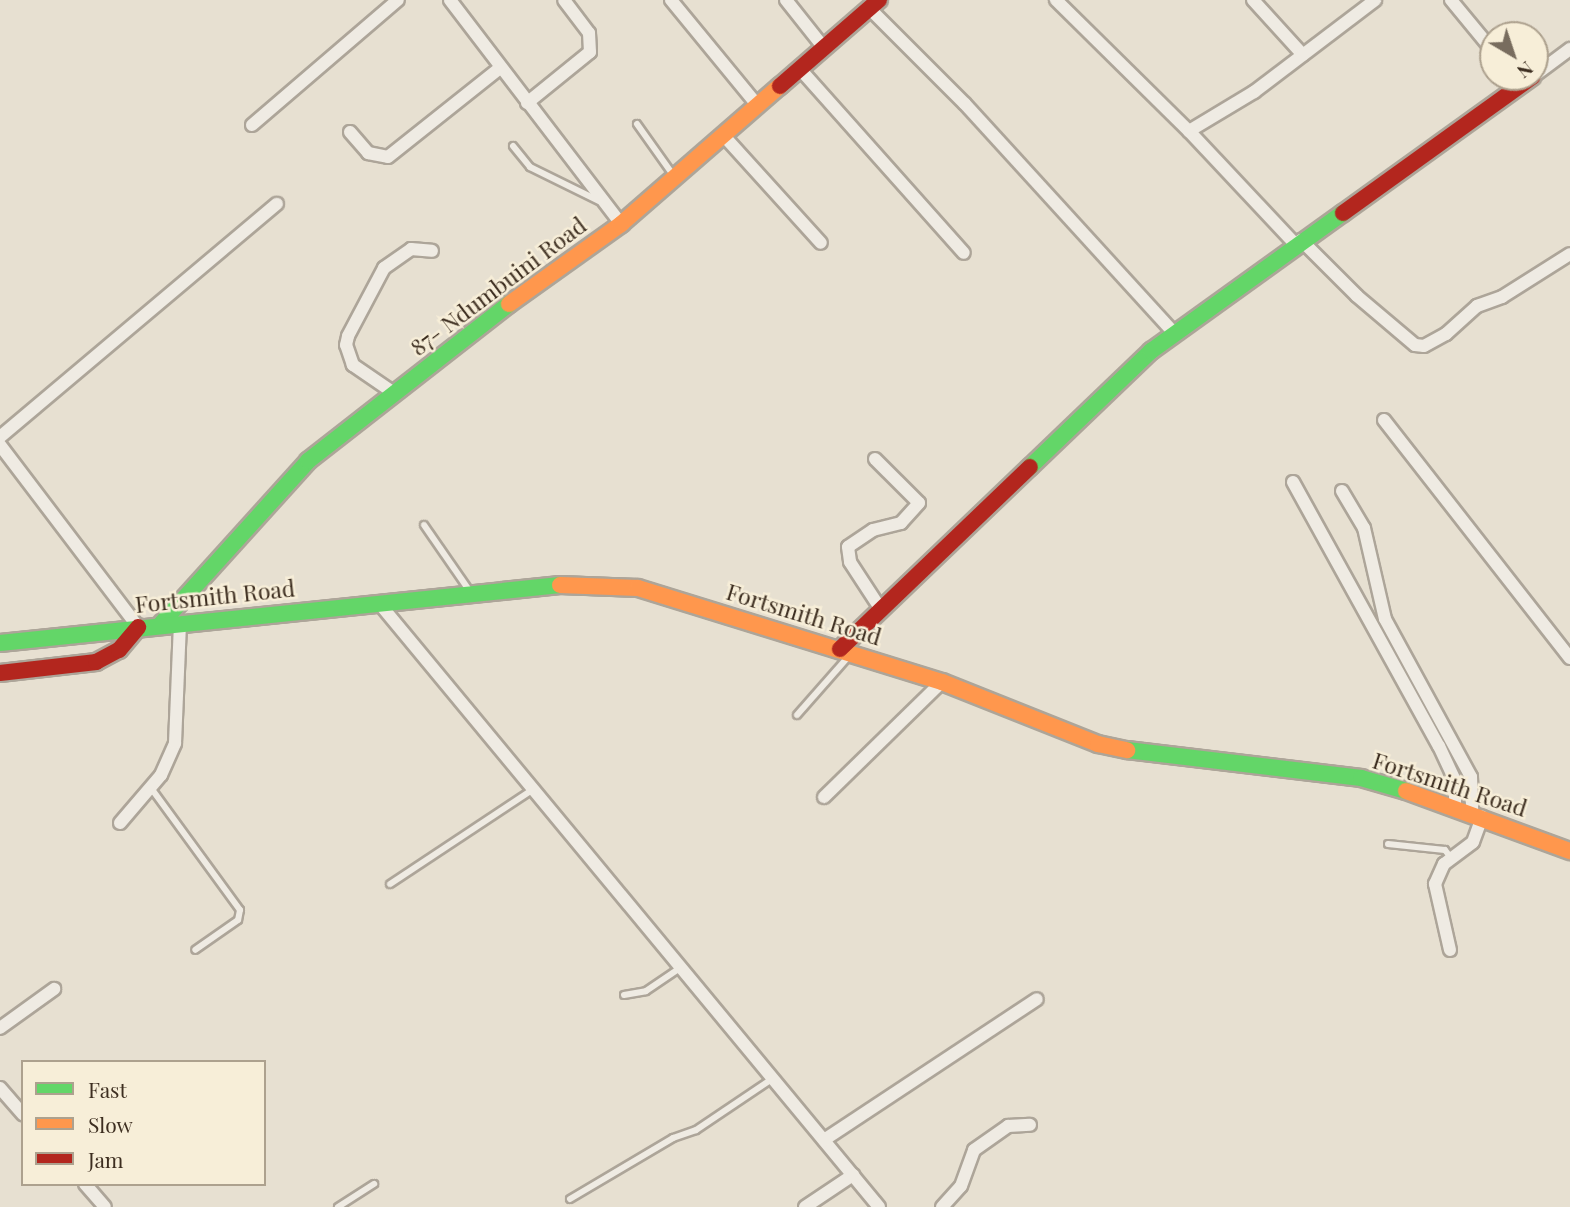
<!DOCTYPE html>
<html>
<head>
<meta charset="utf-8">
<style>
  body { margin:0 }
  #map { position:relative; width:1570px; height:1207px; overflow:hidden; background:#e7e0d1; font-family:"Playfair Display",serif }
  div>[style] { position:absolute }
  .roads { filter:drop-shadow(2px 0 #ada599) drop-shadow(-2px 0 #ada599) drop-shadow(0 2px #ada599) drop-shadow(0 -2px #ada599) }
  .lane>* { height:6px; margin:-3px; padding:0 3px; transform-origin:3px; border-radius:3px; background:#efebe3 }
  .street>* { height:12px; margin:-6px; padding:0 6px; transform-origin:6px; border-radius:6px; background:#efebe3 }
  .fast>* { height:16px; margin:-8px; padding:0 8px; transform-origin:8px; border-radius:8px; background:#63d668 }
  .slow>* { height:16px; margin:-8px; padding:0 8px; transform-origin:8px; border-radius:8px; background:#ff974d }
  .jam>* { height:16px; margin:-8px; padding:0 8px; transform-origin:8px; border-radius:8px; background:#b3261e }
  span { translate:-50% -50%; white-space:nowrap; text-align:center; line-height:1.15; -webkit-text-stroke:5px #f7eed8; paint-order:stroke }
  .street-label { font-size:23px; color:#3d2e20 }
  .legend { position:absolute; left:21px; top:1060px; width:245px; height:126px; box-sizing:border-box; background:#f7eed8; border:2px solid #ada18e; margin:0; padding:9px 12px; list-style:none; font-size:21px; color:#3d2e20 }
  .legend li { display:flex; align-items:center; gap:14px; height:35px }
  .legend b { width:35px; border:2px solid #ada18e }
  .north { position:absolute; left:1479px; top:21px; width:70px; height:70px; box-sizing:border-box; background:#f7eed8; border:2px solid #ada18e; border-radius:50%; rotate:141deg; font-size:19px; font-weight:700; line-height:28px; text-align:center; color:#3d2e20 }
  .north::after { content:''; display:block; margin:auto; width:24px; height:32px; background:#786c5e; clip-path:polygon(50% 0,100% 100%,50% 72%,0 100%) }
</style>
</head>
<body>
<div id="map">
  <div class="roads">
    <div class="lane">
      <i style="left:637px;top:124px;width:64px;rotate:54.6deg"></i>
      <i style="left:513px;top:146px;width:27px;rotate:51deg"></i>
      <i style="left:530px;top:167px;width:77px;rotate:26.2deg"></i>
      <i style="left:424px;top:525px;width:83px;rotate:55.3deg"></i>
      <i style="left:797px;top:715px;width:77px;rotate:-48.7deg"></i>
      <i style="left:151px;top:788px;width:151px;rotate:53.9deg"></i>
      <i style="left:240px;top:910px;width:10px;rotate:101deg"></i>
      <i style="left:238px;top:920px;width:52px;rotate:145.1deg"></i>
      <i style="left:1388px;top:844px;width:57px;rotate:6deg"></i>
      <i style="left:1445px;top:850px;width:10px;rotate:53deg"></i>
      <i style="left:390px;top:884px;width:170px;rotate:-33.5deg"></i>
      <i style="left:624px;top:995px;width:22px;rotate:-10deg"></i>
      <i style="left:646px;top:991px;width:41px;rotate:-34.1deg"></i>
      <i style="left:570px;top:1199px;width:120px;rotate:-30.6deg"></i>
      <i style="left:673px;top:1138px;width:24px;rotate:-19deg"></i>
      <i style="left:696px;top:1130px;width:92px;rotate:-33.9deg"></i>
      <i style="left:338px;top:1207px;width:43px;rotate:-32.6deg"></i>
    </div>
    <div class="street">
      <i style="left:450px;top:0;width:282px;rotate:52.6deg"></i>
      <i style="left:671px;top:0;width:137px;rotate:50.6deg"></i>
      <i style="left:786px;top:0;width:61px;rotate:51.6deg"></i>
      <i style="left:1056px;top:0;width:187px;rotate:44.6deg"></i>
      <i style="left:1189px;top:131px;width:155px;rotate:46.8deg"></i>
      <i style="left:1253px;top:0;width:74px;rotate:47.7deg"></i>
      <i style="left:1451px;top:0;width:66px;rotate:50.5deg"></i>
      <i style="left:870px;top:9px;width:134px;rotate:45deg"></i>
      <i style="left:965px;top:104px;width:310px;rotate:47.6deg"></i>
      <i style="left:800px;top:69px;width:246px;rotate:48.3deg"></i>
      <i style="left:1535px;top:75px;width:44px;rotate:-36.6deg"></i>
      <i style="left:527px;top:103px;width:81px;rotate:-39deg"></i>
      <i style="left:590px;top:52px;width:19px;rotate:-93deg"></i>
      <i style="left:589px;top:33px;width:41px;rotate:-127.1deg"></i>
      <i style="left:252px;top:125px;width:192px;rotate:-40.6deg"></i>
      <i style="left:1189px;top:131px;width:76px;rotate:-31deg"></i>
      <i style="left:1254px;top:92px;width:152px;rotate:-37.2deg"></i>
      <i style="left:350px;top:132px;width:28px;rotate:49deg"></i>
      <i style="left:368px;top:153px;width:20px;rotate:11deg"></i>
      <i style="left:388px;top:157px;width:143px;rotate:-38.5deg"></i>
      <i style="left:724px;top:136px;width:144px;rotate:47.8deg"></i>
      <i style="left:1301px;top:240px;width:79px;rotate:45deg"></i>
      <i style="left:1357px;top:296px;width:76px;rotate:40.2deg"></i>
      <i style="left:1415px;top:345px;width:9px;rotate:6deg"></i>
      <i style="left:1424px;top:346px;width:25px;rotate:-29deg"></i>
      <i style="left:1446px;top:334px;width:42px;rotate:-42.1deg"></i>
      <i style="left:1477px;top:306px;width:27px;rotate:-20deg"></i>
      <i style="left:1502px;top:297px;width:80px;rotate:-32.3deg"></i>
      <i style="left:394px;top:393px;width:50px;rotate:-145.7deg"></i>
      <i style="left:353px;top:365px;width:21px;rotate:-109deg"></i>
      <i style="left:346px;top:345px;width:9px;rotate:-77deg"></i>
      <i style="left:348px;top:336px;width:77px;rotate:-62.1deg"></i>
      <i style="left:384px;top:268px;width:33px;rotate:-35deg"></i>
      <i style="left:411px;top:249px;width:21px;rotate:5deg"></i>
      <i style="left:1384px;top:420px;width:302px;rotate:52deg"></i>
      <i style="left:0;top:437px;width:362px;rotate:-40.1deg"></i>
      <i style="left:0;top:445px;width:228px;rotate:52.8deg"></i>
      <i style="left:875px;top:459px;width:62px;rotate:45deg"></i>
      <i style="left:919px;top:503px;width:27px;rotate:132deg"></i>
      <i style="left:901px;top:523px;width:29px;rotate:166deg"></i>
      <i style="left:873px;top:530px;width:30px;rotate:146deg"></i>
      <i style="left:848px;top:547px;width:15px;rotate:82deg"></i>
      <i style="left:850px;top:562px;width:55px;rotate:56.9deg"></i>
      <i style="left:1293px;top:482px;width:302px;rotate:61.1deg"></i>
      <i style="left:1439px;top:746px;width:38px;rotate:65deg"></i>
      <i style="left:1455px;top:780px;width:27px;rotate:90deg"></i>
      <i style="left:1342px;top:491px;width:43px;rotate:59.3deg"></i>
      <i style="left:1364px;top:528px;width:93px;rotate:77deg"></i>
      <i style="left:1385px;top:619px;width:180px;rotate:61.4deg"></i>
      <i style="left:1471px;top:777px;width:36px;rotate:88deg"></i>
      <i style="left:379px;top:603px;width:784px;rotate:50.38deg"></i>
      <i style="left:824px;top:797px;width:165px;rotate:-44.3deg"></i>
      <i style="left:120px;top:823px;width:63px;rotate:-49.5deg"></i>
      <i style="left:161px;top:775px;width:35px;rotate:-66deg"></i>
      <i style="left:175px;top:743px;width:120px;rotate:-87.6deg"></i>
      <i style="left:1450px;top:950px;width:68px;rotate:-102.8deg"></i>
      <i style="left:1435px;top:884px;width:22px;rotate:-66deg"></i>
      <i style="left:1444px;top:864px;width:36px;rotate:-37deg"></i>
      <i style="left:1473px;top:842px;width:27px;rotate:-70deg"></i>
      <i style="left:0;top:1028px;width:67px;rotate:-35.8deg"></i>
      <i style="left:0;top:1088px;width:35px;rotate:49deg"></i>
      <i style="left:824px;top:1140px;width:255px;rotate:-33.5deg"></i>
      <i style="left:85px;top:1184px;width:30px;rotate:49deg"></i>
      <i style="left:805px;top:1207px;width:58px;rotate:-33.7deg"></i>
      <i style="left:942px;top:1207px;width:28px;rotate:-48deg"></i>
      <i style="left:961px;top:1186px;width:38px;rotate:-70deg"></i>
      <i style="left:974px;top:1150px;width:42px;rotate:-35.2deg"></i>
      <i style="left:1008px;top:1126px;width:22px;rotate:-3deg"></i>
    </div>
    <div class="fast">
      <i style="left:1030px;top:467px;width:168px;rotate:-43.8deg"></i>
      <i style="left:1151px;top:351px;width:236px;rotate:-35.7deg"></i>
      <i style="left:160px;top:625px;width:221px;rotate:-47.9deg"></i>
      <i style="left:308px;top:461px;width:255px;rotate:-38deg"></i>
      <i style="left:0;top:643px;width:563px;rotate:-5.91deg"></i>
      <i style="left:1127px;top:750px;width:236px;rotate:6.8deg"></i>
      <i style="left:1361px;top:778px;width:47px;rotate:16.1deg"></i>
    </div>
    <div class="slow">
      <i style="left:509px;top:304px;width:138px;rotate:-35.5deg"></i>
      <i style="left:621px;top:224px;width:211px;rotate:-41deg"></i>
      <i style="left:560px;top:585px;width:78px;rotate:2.2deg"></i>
      <i style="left:638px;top:588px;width:318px;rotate:17.2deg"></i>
      <i style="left:942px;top:682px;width:168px;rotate:21.7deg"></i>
      <i style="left:1098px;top:744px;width:30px;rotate:12deg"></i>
      <i style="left:1406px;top:791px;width:175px;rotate:20.1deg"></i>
    </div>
    <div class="jam">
      <i style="left:780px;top:86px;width:131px;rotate:-41deg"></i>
      <i style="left:1343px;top:213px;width:233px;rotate:-35.7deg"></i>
      <i style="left:840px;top:649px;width:263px;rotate:-43.8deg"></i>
      <i style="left:0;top:673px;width:97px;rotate:-6.5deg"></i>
      <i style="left:96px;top:662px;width:26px;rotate:-28deg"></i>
      <i style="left:119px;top:650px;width:30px;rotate:-50deg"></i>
    </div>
  </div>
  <div class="street-label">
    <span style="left:498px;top:286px;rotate:-37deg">87- Ndumbuini Road</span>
    <span style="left:215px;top:596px;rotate:-6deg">Fortsmith Road</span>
    <span style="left:804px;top:614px;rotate:17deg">Fortsmith Road</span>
    <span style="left:1450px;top:784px;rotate:18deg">Fortsmith Road</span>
  </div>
  <ul class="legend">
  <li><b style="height:9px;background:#63d668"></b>Fast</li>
  <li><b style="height:9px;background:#ff974d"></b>Slow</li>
  <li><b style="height:9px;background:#b3261e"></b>Jam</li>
  </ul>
  <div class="north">N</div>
</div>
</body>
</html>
